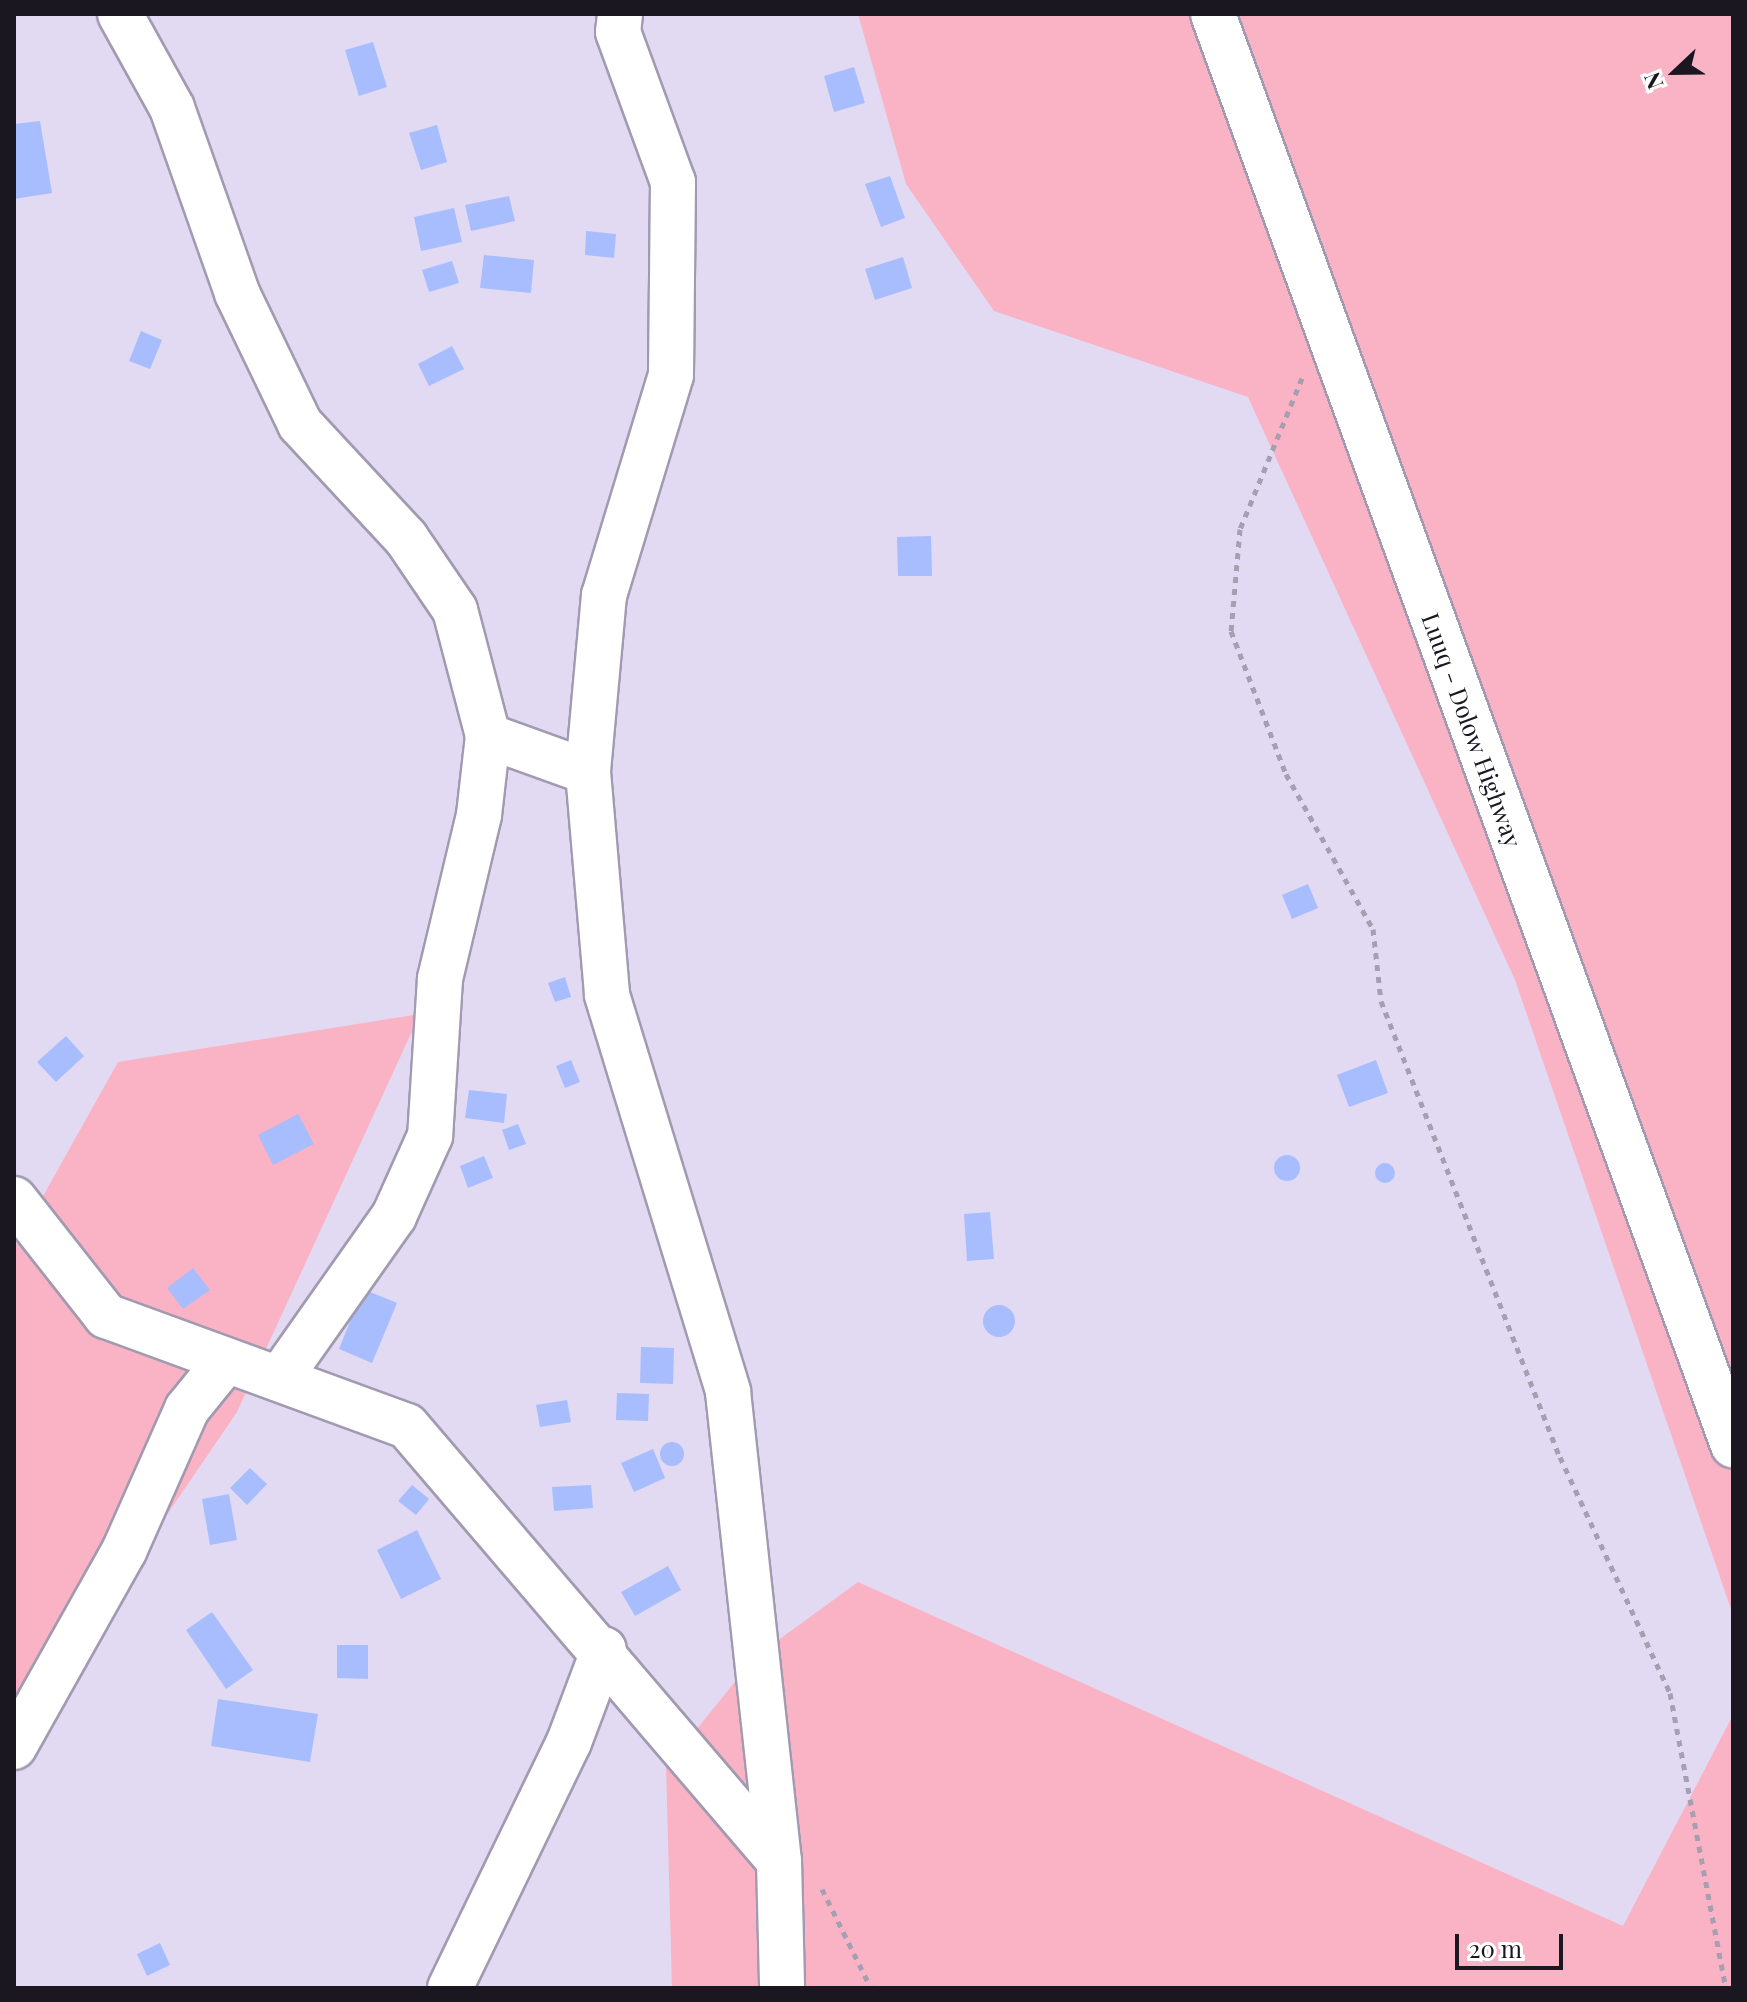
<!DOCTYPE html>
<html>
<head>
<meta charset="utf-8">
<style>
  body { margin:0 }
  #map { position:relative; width:1747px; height:2002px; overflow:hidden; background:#e2daf2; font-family:"Playfair Display",serif }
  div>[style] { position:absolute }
  .green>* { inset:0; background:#fab3c5 }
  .building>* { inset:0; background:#a8bdfd }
  .round { border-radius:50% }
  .path>* { height:5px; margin-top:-2.5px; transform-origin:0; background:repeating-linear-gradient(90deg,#a59fb2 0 6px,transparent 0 12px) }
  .roads { filter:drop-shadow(2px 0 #a19ab0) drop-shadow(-2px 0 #a19ab0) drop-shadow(0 2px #a19ab0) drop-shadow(0 -2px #a19ab0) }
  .minor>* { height:44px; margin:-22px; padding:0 22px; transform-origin:22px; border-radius:22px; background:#fff }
  .major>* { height:44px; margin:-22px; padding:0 22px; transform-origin:22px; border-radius:22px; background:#fff }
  span { translate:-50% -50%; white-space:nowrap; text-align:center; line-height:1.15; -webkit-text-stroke:6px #fff; paint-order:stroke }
  .street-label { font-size:24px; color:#1a1720 }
  .frame { position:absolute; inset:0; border:16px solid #1a1720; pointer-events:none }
  .north { position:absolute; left:1635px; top:32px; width:80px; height:80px; -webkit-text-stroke:6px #fff; paint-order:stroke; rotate:248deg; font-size:22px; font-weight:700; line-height:32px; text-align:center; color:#1a1720 }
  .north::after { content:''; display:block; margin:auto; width:28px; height:36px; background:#1a1720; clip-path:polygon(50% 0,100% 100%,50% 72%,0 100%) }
  .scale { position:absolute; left:1455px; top:1934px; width:108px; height:36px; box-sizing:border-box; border:4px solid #1a1720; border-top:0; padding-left:10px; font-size:24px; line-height:28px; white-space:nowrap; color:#1a1720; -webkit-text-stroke:6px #fff; paint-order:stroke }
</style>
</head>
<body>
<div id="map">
  <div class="green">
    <i style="clip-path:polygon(858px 14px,1733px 14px,1733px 1615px,1515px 980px,1248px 397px,994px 311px,906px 184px)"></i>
    <i style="clip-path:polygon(420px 1014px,237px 1412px,14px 1739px,14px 1248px,118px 1062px)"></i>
    <i style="clip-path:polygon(858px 1582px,1623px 1926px,1733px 1715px,1733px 1988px,672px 1988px,666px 1767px,755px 1657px)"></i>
  </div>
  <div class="building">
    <i style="clip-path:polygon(373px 42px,387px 87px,359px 96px,345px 50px)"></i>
    <i style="clip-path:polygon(854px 67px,865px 103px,834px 112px,824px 76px)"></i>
    <i style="clip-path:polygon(40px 121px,52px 193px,14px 199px,14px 124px)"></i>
    <i style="clip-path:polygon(437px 125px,447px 162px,421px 170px,409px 133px)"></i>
    <i style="clip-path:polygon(890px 176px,905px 218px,881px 227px,865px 184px)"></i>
    <i style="clip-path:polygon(509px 196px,515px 221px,471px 231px,465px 205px)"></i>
    <i style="clip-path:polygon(454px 208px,462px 242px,421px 251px,414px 217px)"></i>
    <i style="clip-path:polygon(586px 231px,616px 234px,614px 258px,585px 255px)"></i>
    <i style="clip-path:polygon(484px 255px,534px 260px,531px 293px,480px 288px)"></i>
    <i style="clip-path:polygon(903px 257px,912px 288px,875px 300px,865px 269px)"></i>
    <i style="clip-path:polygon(452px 261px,459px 283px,429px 292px,422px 270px)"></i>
    <i style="clip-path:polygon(141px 331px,162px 340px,150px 369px,129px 361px)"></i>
    <i style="clip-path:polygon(452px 346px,464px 369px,429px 386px,418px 364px)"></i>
    <i style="clip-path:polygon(931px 536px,932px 576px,898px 576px,897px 537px)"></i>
    <i style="clip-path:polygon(1308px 884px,1318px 908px,1292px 919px,1282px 895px)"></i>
    <i style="clip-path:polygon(565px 977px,571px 997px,555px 1002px,548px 983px)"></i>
    <i style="clip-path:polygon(66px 1036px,84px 1056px,56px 1082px,37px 1062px)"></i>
    <i style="clip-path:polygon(571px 1060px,580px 1082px,565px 1088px,556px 1066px)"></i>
    <i style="clip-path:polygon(1376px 1060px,1388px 1093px,1349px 1107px,1337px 1075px)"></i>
    <i style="clip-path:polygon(469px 1090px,507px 1094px,504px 1123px,465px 1118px)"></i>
    <i style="clip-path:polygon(298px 1114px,314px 1144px,273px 1165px,258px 1135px)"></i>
    <i style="clip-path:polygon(518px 1124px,526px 1144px,509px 1150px,502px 1130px)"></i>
    <i class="round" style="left:1274px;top:1155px;width:26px;height:26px"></i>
    <i style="clip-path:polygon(484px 1156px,493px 1178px,468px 1188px,460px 1166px)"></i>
    <i class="round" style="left:1375px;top:1163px;width:20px;height:20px"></i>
    <i style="clip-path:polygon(990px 1212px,994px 1259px,967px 1261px,964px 1214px)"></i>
    <i style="clip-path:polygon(193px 1268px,210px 1290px,183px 1309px,167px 1288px)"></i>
    <i style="clip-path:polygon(363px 1289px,397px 1303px,372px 1363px,339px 1349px)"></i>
    <i class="round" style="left:983px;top:1305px;width:32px;height:32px"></i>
    <i style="clip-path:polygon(641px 1347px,674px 1348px,673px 1384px,640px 1383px)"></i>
    <i style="clip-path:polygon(617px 1393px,649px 1394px,648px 1421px,616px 1420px)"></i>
    <i style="clip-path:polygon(567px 1400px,571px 1422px,540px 1427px,536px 1405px)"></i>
    <i class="round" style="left:660px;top:1442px;width:24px;height:24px"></i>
    <i style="clip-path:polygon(653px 1449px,665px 1478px,634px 1492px,621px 1463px)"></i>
    <i style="clip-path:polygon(250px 1468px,267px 1484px,247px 1505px,230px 1488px)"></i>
    <i style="clip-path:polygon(412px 1485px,429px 1499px,416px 1515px,398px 1501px)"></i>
    <i style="clip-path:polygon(591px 1485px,593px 1508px,554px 1511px,552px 1487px)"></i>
    <i style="clip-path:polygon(229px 1494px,237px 1540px,210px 1545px,202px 1499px)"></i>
    <i style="clip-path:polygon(417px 1530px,441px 1579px,401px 1599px,377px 1550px)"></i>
    <i style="clip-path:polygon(668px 1566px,681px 1590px,635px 1616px,621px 1592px)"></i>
    <i style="clip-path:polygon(212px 1612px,253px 1670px,226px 1689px,186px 1630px)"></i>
    <i style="clip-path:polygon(337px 1645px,368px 1645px,368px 1679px,337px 1678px)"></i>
    <i style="clip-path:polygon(218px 1699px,318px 1714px,310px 1762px,211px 1746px)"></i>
    <i style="clip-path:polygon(160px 1943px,170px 1965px,147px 1976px,137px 1954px)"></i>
  </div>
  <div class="path">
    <i style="left:1302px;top:378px;width:163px;rotate:112.3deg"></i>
    <i style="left:1240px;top:529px;width:102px;rotate:95deg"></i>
    <i style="left:1231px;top:631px;width:153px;rotate:69deg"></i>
    <i style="left:1286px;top:774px;width:178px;rotate:60.7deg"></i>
    <i style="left:1373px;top:929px;width:72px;rotate:83.7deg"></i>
    <i style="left:1381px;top:1001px;width:490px;rotate:68.6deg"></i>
    <i style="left:1560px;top:1457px;width:260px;rotate:65deg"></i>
    <i style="left:1670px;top:1693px;width:300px;rotate:79.3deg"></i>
    <i style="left:822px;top:1889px;width:110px;rotate:63.7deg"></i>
  </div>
  <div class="roads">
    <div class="minor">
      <i style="left:120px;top:14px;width:107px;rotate:61deg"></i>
      <i style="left:172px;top:108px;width:196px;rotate:70.6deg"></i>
      <i style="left:237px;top:293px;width:145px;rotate:64.3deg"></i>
      <i style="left:300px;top:424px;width:156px;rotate:47.1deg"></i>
      <i style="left:406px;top:538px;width:87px;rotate:55.8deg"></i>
      <i style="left:455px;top:610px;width:130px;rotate:75.3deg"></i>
      <i style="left:488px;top:736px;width:80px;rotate:96.5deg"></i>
      <i style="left:479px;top:815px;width:169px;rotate:103.4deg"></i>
      <i style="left:440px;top:979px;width:157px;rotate:93.6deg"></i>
      <i style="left:430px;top:1136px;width:88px;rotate:114.2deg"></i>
      <i style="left:394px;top:1216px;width:196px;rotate:125.2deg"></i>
      <i style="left:620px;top:14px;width:18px;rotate:96deg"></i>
      <i style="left:618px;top:32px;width:160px;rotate:69.9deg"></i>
      <i style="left:673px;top:182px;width:193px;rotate:90.6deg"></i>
      <i style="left:671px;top:375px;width:230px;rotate:106.9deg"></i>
      <i style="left:604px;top:595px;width:178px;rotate:95.2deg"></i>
      <i style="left:588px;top:772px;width:224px;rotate:85.1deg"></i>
      <i style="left:607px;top:995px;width:415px;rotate:73deg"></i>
      <i style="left:728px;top:1392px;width:472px;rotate:83.8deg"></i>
      <i style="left:779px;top:1861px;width:127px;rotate:88.6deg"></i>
      <i style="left:488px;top:736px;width:106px;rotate:19.8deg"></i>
      <i style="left:14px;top:1199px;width:149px;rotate:51.8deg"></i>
      <i style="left:106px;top:1316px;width:320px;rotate:20.1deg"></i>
      <i style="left:407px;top:1426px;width:572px;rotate:49.46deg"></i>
      <i style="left:14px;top:1747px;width:225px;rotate:-60.7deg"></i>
      <i style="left:124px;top:1551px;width:155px;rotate:-66.1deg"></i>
      <i style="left:187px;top:1409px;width:60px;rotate:-51deg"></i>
      <i style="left:450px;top:1988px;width:273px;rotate:-64.2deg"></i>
      <i style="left:569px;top:1742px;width:99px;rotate:-69.4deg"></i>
    </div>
    <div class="major">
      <i style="left:1213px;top:14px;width:1523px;rotate:70.03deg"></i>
    </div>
  </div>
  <div class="street-label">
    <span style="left:1472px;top:730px;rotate:70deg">Luuq - Dolow Highway</span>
  </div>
  <div class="frame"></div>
  <div class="north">N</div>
  <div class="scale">20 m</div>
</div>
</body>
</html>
